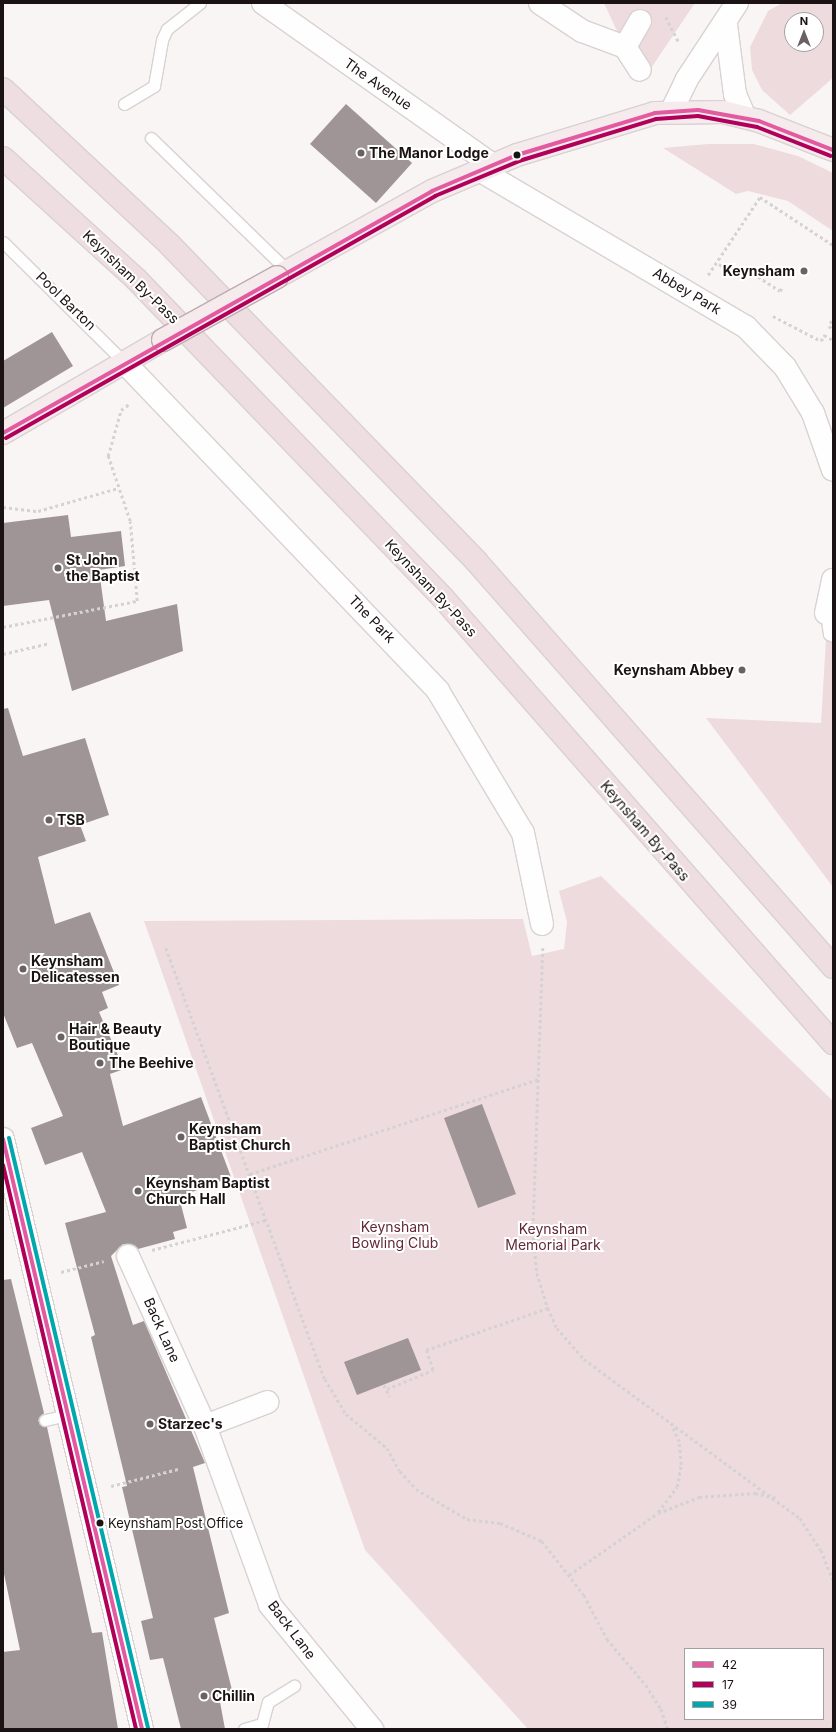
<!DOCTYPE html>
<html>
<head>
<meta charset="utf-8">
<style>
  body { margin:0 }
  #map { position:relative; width:836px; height:1732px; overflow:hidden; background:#faf5f5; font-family:Inter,sans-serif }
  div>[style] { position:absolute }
  .green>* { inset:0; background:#eedbdd }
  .building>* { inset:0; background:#9f9596 }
  .path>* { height:2.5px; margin-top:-1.25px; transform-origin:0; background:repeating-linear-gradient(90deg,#d4d2d2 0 3px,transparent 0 6px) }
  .roads { filter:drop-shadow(1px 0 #d9d1d2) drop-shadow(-1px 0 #d9d1d2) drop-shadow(0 1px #d9d1d2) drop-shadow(0 -1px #d9d1d2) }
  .lane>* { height:11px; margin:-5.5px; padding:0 5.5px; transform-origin:5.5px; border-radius:5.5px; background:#fefefe }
  .street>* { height:22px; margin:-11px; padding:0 11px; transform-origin:11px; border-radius:11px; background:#fefefe }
  .secondary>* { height:22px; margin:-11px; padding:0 11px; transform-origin:11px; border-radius:11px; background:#fefefe }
  .primary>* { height:22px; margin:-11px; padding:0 11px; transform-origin:11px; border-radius:11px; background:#f5eaec }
  .highway>* { height:22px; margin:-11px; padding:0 11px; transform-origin:11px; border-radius:11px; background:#eedde1 }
  .bridges { filter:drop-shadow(1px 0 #bfabaf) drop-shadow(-1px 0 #bfabaf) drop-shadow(0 1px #bfabaf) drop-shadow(0 -1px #bfabaf) }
  .primary-bridge>* { height:22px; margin:-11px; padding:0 11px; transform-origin:11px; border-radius:11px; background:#f5eaec }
  .bus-1>* { height:4px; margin:-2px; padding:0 2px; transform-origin:2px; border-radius:2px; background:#e35aa1 }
  .bus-2>* { height:4px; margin:-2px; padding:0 2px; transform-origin:2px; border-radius:2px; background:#b10059 }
  .bus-3>* { height:4px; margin:-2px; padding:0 2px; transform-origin:2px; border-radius:2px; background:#00a8ad }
  .dots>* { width:11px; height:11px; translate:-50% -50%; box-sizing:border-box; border:2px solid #fff; border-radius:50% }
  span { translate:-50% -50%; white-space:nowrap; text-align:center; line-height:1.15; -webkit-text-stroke:4px #fff; paint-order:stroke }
  .bus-label { font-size:13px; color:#1b1213 }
  .left { translate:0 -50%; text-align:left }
  .street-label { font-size:14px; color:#1b1213 }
  .poi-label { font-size:14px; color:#1b1213; font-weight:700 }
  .right { translate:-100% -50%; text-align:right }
  .park-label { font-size:14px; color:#622835 }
  .frame { position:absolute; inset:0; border:4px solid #1b1213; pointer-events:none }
  .legend { position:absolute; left:684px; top:1648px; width:140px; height:72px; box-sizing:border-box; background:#fff; border:1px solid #a4a0a1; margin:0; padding:5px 7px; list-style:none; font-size:12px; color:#1b1213 }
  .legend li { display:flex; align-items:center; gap:8px; height:20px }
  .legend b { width:20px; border:1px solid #a4a0a1 }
  .north { position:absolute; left:784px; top:12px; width:40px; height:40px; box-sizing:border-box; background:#fff; border:1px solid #a4a0a1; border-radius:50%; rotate:0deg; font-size:11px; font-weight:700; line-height:16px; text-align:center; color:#1b1213 }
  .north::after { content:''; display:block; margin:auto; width:14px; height:18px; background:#696162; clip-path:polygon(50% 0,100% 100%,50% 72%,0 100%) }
</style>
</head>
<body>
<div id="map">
  <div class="green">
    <i style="clip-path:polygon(604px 3px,695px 3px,641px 83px)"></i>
    <i style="clip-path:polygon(evenodd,782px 3px,833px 3px,833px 78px,790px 115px,762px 90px,752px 70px,750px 47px,768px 11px,782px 3px,792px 20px,816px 20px,816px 44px,792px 44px,792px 20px)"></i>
    <i style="clip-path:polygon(708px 144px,754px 144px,798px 156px,833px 173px,833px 231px,788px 201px,748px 191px,736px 194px,663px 148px)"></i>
    <i style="clip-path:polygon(826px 639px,833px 639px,833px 887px,706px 718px,821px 723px)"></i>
    <i style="clip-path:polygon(evenodd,601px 876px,833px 1101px,833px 1729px,528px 1729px,365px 1550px,144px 921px,523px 919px,532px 956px,564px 949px,567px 922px,559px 891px,601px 876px,685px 1649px,823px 1649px,823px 1719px,685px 1719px,685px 1649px)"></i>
  </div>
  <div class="building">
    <i style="clip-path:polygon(346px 104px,412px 163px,376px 203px,310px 144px)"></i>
    <i style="clip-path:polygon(52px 332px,73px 366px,3px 408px,3px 361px)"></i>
    <i style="clip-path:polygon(68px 515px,71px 537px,121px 531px,125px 566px,99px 570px,106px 621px,177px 604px,183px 651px,72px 691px,49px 600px,3px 606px,3px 523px)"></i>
    <i style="clip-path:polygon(8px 708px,23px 756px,85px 738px,109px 815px,80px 825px,86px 841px,38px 857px,55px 924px,90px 912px,119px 985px,102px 992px,108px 1008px,99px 1012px,124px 1069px,110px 1074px,123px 1126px,201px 1097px,231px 1177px,179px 1197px,187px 1228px,173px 1232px,175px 1239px,138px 1249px,123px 1244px,111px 1256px,133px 1325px,144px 1321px,205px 1463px,193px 1467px,229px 1613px,214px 1618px,234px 1698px,220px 1702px,225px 1729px,181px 1729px,163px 1658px,150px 1660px,141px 1621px,153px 1618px,122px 1487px,127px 1486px,91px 1337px,95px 1335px,65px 1223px,106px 1212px,82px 1152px,45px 1165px,31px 1128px,63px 1116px,32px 1043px,17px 1048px,3px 1013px,3px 709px)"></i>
    <i style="clip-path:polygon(482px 1104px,516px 1194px,478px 1208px,444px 1118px)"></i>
    <i style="clip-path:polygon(11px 1279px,44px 1413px,38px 1421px,47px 1427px,92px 1633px,102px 1632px,118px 1729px,3px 1729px,3px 1652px,20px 1650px,3px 1569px,3px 1280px)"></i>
    <i style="clip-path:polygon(408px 1338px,421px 1370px,357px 1395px,344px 1362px)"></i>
  </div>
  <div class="path">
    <i style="left:666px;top:17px;width:30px;rotate:63deg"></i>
    <i style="left:719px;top:264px;width:28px;rotate:32deg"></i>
    <i style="left:743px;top:279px;width:10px;rotate:-61deg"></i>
    <i style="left:748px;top:270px;width:38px;rotate:33deg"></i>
    <i style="left:780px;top:291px;width:6px;rotate:-59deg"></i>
    <i style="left:708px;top:275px;width:94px;rotate:-56.3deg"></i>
    <i style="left:760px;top:197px;width:87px;rotate:33.3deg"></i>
    <i style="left:773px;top:316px;width:54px;rotate:27.5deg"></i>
    <i style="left:821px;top:341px;width:7px;rotate:-63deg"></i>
    <i style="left:824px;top:335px;width:10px;rotate:29deg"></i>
    <i style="left:832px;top:321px;width:6px;rotate:121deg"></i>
    <i style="left:829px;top:326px;width:5px;rotate:37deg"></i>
    <i style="left:3px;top:507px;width:35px;rotate:7deg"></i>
    <i style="left:38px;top:511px;width:83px;rotate:-16deg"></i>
    <i style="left:3px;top:627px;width:136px;rotate:-11deg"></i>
    <i style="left:137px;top:601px;width:80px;rotate:-95deg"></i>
    <i style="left:130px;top:521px;width:69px;rotate:-108.7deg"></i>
    <i style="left:108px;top:456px;width:48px;rotate:-74.2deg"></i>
    <i style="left:121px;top:410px;width:10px;rotate:-37deg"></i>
    <i style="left:3px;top:654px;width:48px;rotate:-13.2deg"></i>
    <i style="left:166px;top:948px;width:459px;rotate:69.8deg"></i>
    <i style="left:325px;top:1379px;width:41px;rotate:59deg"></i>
    <i style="left:346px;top:1414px;width:53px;rotate:39.7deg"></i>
    <i style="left:387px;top:1448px;width:26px;rotate:61deg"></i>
    <i style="left:400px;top:1471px;width:24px;rotate:48deg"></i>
    <i style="left:416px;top:1489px;width:59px;rotate:30.5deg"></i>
    <i style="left:467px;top:1519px;width:33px;rotate:7deg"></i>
    <i style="left:500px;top:1523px;width:46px;rotate:23.2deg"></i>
    <i style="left:542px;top:1541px;width:68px;rotate:52.1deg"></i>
    <i style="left:584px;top:1595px;width:50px;rotate:62.4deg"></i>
    <i style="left:607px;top:1639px;width:60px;rotate:49.7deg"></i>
    <i style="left:646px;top:1685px;width:28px;rotate:58deg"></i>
    <i style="left:661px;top:1709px;width:21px;rotate:71deg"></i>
    <i style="left:543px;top:948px;width:284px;rotate:92deg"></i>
    <i style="left:533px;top:1232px;width:41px;rotate:84.4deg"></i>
    <i style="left:537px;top:1273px;width:37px;rotate:73deg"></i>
    <i style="left:548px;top:1308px;width:22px;rotate:66deg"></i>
    <i style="left:557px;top:1328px;width:41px;rotate:48.9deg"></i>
    <i style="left:584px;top:1359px;width:268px;rotate:36.4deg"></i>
    <i style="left:800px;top:1518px;width:38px;rotate:57deg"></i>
    <i style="left:821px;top:1550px;width:32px;rotate:68deg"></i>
    <i style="left:250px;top:1174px;width:304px;rotate:-18.2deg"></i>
    <i style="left:152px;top:1250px;width:118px;rotate:-14.7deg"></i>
    <i style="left:61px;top:1272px;width:44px;rotate:-14.3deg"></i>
    <i style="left:384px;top:1385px;width:13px;rotate:63deg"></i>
    <i style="left:387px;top:1389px;width:50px;rotate:-22.4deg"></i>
    <i style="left:433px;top:1370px;width:21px;rotate:-109deg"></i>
    <i style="left:426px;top:1350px;width:129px;rotate:-19deg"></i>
    <i style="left:111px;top:1486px;width:69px;rotate:-14.2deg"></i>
    <i style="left:658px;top:1512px;width:31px;rotate:-53deg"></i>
    <i style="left:677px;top:1487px;width:22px;rotate:-80deg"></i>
    <i style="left:681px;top:1465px;width:23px;rotate:-95deg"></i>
    <i style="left:679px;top:1442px;width:20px;rotate:-114deg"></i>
    <i style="left:569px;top:1575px;width:108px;rotate:-34.9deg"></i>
    <i style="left:658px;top:1513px;width:44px;rotate:-21.3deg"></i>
    <i style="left:699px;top:1497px;width:56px;rotate:-4.1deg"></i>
    <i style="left:755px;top:1493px;width:22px;rotate:13deg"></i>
    <i style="left:831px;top:1729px;width:4px;rotate:-63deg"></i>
  </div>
  <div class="roads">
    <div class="lane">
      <i style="left:124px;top:104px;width:35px;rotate:-31deg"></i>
      <i style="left:154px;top:86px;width:47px;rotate:-80.1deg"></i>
      <i style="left:162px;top:40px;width:12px;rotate:-66deg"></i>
      <i style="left:167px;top:29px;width:42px;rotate:-38.2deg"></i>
      <i style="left:151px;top:138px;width:191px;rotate:44.2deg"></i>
      <i style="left:3px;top:242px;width:172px;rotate:44.8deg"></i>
      <i style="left:826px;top:613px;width:21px;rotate:82deg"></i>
      <i style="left:829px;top:634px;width:4px;rotate:27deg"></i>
      <i style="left:45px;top:1420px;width:22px;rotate:-13deg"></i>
      <i style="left:244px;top:1729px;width:19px;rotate:-16deg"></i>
      <i style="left:262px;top:1724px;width:23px;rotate:-75deg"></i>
      <i style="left:268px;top:1702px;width:31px;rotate:-32deg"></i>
    </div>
    <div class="street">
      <i style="left:263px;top:3px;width:281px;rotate:35.2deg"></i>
      <i style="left:540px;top:3px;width:50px;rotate:33.7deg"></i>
      <i style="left:582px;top:31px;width:46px;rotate:20.4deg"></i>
      <i style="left:625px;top:47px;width:27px;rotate:57deg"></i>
      <i style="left:726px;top:25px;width:70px;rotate:82.6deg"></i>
      <i style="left:735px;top:94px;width:25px;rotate:67deg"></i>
      <i style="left:625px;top:47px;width:30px;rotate:-60deg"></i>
      <i style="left:672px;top:110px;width:34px;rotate:-64deg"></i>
      <i style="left:687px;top:79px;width:91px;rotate:-56.7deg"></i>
      <i style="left:481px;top:171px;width:308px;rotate:30.5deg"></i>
      <i style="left:746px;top:327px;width:56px;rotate:45.7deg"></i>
      <i style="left:785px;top:367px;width:54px;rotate:58.7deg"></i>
      <i style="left:813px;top:413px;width:60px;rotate:70.7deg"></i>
      <i style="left:125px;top:363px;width:453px;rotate:46.3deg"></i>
      <i style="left:438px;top:691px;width:165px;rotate:59.1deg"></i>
      <i style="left:523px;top:833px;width:93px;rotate:78.2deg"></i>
      <i style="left:826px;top:613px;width:34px;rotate:-78deg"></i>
      <i style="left:128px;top:1256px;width:187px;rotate:65.6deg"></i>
      <i style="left:205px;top:1426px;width:190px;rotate:70deg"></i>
      <i style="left:270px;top:1605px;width:161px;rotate:50.6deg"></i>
      <i style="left:205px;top:1426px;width:67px;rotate:-20.9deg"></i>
    </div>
    <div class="secondary">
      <i style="left:3px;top:1139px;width:606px;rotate:76.74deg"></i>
    </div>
    <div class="primary">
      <i style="left:277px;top:277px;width:177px;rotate:-29deg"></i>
      <i style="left:432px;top:191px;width:92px;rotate:-23deg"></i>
      <i style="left:517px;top:155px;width:144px;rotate:-16.9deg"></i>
      <i style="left:655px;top:113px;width:68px;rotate:-0.8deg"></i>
      <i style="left:723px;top:112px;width:37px;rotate:14deg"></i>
      <i style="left:759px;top:121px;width:79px;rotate:21.4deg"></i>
      <i style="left:3px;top:433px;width:185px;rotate:-30.2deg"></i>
    </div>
    <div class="highway">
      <i style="left:3px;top:89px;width:229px;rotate:43deg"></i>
      <i style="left:170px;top:245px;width:440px;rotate:45.9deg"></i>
      <i style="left:476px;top:561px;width:541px;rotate:48.67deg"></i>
      <i style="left:3px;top:158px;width:180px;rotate:42.3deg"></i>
      <i style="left:136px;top:279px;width:443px;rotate:46.1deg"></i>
      <i style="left:443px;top:598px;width:592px;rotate:48.77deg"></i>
    </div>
  </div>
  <div class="bridges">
    <div class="primary-bridge">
      <i style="left:163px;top:340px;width:130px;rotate:-28.9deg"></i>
    </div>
  </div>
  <div class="bus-1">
    <i style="left:3px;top:433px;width:493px;rotate:-29.4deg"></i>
    <i style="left:432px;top:191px;width:92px;rotate:-23deg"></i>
    <i style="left:517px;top:155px;width:144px;rotate:-16.9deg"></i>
    <i style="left:655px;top:113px;width:43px;rotate:-4deg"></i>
    <i style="left:698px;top:110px;width:62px;rotate:10.2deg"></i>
    <i style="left:759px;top:121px;width:79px;rotate:21.4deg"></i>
    <i style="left:3px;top:1139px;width:606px;rotate:76.74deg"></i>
  </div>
  <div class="bus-2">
    <i style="left:6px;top:438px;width:493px;rotate:-29.4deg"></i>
    <i style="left:435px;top:196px;width:91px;rotate:-22.6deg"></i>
    <i style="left:519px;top:161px;width:143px;rotate:-17deg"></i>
    <i style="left:656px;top:119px;width:42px;rotate:-4.1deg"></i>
    <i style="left:698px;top:116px;width:60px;rotate:10.6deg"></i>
    <i style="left:757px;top:127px;width:79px;rotate:21.4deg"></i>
    <i style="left:3px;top:1165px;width:579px;rotate:76.73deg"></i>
  </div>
  <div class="bus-3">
    <i style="left:9px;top:1138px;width:606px;rotate:76.74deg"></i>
  </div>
  <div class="dots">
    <i style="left:361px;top:153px;background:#696162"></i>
    <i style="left:517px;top:155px;background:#1b1213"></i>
    <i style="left:804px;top:271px;background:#696162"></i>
    <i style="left:58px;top:568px;background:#696162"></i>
    <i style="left:742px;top:670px;background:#696162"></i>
    <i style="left:49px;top:820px;background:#696162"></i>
    <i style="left:23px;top:969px;background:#696162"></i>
    <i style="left:61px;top:1037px;background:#696162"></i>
    <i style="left:100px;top:1063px;background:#696162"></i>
    <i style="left:181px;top:1137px;background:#696162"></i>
    <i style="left:138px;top:1191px;background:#696162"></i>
    <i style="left:150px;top:1424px;background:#696162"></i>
    <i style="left:100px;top:1523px;background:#1b1213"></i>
    <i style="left:204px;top:1696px;background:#696162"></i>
  </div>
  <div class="bus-label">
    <span class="left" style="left:108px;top:1523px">Keynsham Post Office</span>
  </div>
  <div class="street-label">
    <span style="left:378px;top:84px;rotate:35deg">The Avenue</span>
    <span style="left:131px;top:277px;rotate:44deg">Keynsham By-Pass</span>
    <span style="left:687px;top:291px;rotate:31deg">Abbey Park</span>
    <span style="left:66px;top:301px;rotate:44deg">Pool Barton</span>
    <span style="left:431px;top:588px;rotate:47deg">Keynsham By-Pass</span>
    <span style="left:372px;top:619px;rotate:46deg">The Park</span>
    <span style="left:645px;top:831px;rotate:49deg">Keynsham By-Pass</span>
    <span style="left:162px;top:1330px;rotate:66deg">Back Lane</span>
    <span style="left:292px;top:1630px;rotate:53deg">Back Lane</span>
  </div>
  <div class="poi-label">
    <span class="left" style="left:369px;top:153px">The Manor Lodge</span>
    <span class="right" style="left:795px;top:271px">Keynsham</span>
    <span class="left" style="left:66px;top:568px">St John<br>the Baptist</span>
    <span class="right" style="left:734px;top:670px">Keynsham Abbey</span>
    <span class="left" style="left:57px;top:820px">TSB</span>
    <span class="left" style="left:31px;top:969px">Keynsham<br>Delicatessen</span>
    <span class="left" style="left:69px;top:1037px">Hair &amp; Beauty<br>Boutique</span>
    <span class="left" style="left:109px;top:1063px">The Beehive</span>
    <span class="left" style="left:189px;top:1137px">Keynsham<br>Baptist Church</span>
    <span class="left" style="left:146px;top:1191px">Keynsham Baptist<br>Church Hall</span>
    <span class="left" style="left:158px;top:1424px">Starzec's</span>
    <span class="left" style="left:212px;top:1696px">Chillin</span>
  </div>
  <div class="park-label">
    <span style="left:395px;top:1235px">Keynsham<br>Bowling Club</span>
    <span style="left:553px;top:1237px">Keynsham<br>Memorial Park</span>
  </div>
  <div class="frame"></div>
  <ul class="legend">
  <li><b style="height:5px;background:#e35aa1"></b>42</li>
  <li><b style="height:5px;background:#b10059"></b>17</li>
  <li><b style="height:5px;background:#00a8ad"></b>39</li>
  </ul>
  <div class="north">N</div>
</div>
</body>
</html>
